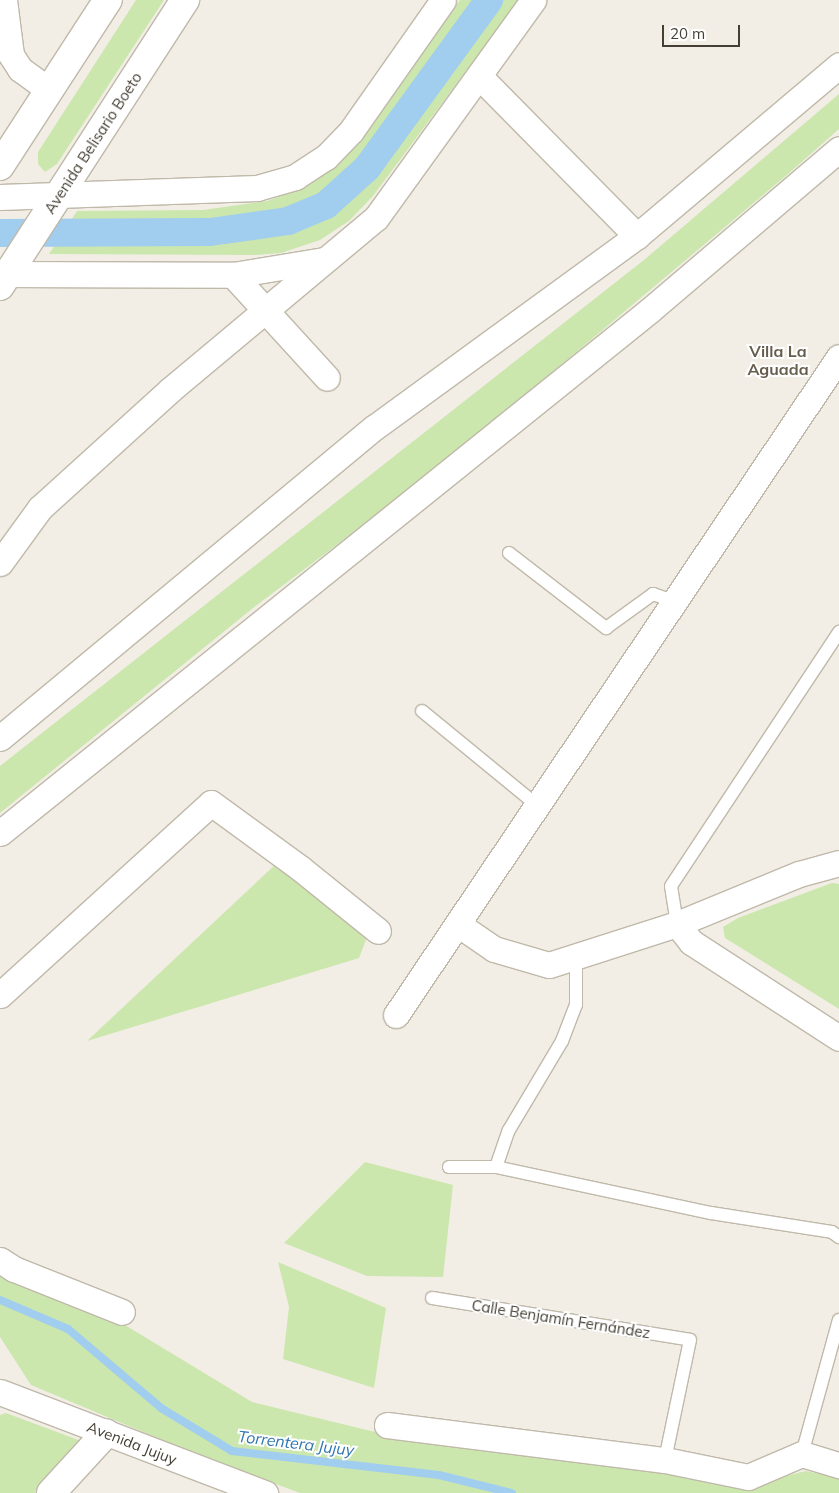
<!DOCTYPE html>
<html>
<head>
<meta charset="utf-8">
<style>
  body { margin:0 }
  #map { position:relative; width:839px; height:1493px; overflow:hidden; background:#f2eee5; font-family:Mulish,sans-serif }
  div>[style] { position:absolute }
  .green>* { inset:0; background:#cbe7ad }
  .stream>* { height:8px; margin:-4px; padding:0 4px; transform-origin:4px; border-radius:4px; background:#a1cdef }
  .canal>* { height:28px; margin:-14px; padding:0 14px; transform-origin:14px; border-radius:14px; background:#a1cdef }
  .roads { filter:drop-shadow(1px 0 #c0b9aa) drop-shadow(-1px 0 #c0b9aa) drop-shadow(0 1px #c0b9aa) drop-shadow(0 -1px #c0b9aa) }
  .service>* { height:12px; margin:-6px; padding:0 6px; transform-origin:6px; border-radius:6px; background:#fff }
  .minor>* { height:25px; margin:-12.5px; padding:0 12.5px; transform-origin:12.5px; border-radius:12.5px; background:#fff }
  .tertiary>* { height:28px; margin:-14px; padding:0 14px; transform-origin:14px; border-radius:14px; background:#fff }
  span { translate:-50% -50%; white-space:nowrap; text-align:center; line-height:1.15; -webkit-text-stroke:4px #fff; paint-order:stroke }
  .street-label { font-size:15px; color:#443f34 }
  .neighbourhood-label { font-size:16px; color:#675d4c; font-weight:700 }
  .water-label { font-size:16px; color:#2f75af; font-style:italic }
  .scale { position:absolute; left:662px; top:25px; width:78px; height:22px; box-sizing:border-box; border:2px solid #443f34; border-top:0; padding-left:6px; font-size:15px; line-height:18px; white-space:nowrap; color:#443f34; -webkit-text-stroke:4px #fff; paint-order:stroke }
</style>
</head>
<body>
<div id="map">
  <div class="green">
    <i style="clip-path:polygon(136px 0,164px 0,57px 164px,45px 172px,38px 164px,38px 152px)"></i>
    <i style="clip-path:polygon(460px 0,519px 0,373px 196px,349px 221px,320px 240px,281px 253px,256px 255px,49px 254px,77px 211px,203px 210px,267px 201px,305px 188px,339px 164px)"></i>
    <i style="clip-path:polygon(839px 94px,839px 129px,788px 174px,436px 470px,253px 608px,0 813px,0 766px,644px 260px)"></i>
    <i style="clip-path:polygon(277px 863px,367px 937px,359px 958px,87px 1041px)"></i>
    <i style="clip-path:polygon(832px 883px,839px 884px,839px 1009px,725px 938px,723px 927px,738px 918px)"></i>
    <i style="clip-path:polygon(365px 1162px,453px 1185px,443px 1277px,367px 1276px,284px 1243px)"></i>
    <i style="clip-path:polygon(278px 1262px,386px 1308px,374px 1388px,283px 1359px,289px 1307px)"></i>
    <i style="clip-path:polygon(0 1272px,120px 1322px,252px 1402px,371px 1431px,637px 1468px,738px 1488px,806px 1471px,839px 1478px,839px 1493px,300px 1493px,198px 1455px,31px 1385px,0 1337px)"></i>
    <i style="clip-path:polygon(6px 1413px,84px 1442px,43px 1493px,0 1493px,0 1415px)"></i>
  </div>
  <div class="stream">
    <i style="left:0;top:1300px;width:74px;rotate:23.1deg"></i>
    <i style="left:68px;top:1329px;width:122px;rotate:40.3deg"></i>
    <i style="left:161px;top:1408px;width:83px;rotate:31.2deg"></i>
    <i style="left:232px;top:1451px;width:208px;rotate:6.6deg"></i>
    <i style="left:439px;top:1475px;width:75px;rotate:13.9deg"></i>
  </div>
  <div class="canal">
    <i style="left:0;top:233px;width:210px;rotate:-0.3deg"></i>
    <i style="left:210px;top:232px;width:79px;rotate:-8deg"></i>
    <i style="left:288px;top:221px;width:41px;rotate:-22.8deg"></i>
    <i style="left:326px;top:205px;width:55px;rotate:-42.1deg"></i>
    <i style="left:367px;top:168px;width:208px;rotate:-54deg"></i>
  </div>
  <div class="roads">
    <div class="service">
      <i style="left:509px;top:553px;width:123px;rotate:37.7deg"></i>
      <i style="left:606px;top:628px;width:58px;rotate:-35.9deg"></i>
      <i style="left:653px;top:594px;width:21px;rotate:19deg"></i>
      <i style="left:422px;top:711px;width:150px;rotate:39.3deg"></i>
      <i style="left:677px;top:924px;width:38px;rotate:-99deg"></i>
      <i style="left:671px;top:886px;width:305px;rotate:-56.5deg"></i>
      <i style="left:449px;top:1167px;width:47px"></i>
      <i style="left:496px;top:1167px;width:220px;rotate:12.1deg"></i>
      <i style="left:711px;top:1213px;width:122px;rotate:8.9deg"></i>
      <i style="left:832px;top:1232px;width:9px;rotate:36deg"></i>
      <i style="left:496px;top:1167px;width:39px;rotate:-71deg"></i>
      <i style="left:509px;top:1130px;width:104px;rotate:-59.2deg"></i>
      <i style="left:562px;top:1041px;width:39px;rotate:-69deg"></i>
      <i style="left:576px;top:1005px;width:47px;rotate:-90deg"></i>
      <i style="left:432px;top:1298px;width:261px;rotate:9.2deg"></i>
      <i style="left:690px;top:1340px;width:123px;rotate:101.8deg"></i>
      <i style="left:802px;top:1454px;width:139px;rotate:-74.6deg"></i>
    </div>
    <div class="minor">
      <i style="left:4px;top:0;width:55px;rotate:82.7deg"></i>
      <i style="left:11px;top:55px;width:17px;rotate:57deg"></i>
      <i style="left:20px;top:69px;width:36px;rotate:36deg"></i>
      <i style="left:479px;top:76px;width:225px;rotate:45.4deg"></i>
      <i style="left:0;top:197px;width:257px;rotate:-2deg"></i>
      <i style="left:257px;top:188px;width:40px;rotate:-16deg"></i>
      <i style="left:295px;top:177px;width:37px;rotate:-33deg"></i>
      <i style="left:326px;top:157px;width:36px;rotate:-46deg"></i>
      <i style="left:351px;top:131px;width:160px;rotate:-54.9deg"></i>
      <i style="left:0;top:274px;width:233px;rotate:0.2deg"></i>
      <i style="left:233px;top:275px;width:92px;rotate:-9.4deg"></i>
      <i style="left:233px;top:275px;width:139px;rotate:47.6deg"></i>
      <i style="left:0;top:563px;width:68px;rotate:-54deg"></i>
      <i style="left:40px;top:508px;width:176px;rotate:-42.2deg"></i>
      <i style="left:170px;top:390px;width:268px;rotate:-39.9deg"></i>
      <i style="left:376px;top:218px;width:269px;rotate:-54.2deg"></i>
      <i style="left:0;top:738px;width:487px;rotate:-39.7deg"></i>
      <i style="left:375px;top:427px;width:324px;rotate:-36.1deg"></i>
      <i style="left:637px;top:236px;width:265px;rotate:-40.2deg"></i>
      <i style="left:0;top:833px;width:834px;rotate:-38.82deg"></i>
      <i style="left:650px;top:310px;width:248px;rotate:-40.4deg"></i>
      <i style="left:677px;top:924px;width:23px;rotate:52deg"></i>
      <i style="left:691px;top:942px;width:176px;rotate:33deg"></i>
      <i style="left:459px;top:925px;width:42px;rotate:34.4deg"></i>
      <i style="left:494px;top:949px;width:57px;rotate:16.2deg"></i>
      <i style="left:549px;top:965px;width:134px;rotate:-17.8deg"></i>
      <i style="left:677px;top:924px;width:132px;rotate:-22.3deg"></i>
      <i style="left:799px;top:874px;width:41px;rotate:-15.4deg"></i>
      <i style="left:0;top:995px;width:285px;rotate:-42.3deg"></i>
      <i style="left:211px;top:803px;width:110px;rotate:36.1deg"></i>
      <i style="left:300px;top:868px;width:100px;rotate:38.9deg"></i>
      <i style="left:396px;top:1015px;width:793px;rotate:-56.05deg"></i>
      <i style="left:0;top:1260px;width:17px;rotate:33deg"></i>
      <i style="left:14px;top:1269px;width:116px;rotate:21.7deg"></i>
      <i style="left:0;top:1392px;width:284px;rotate:20.9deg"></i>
      <i style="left:387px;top:1425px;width:280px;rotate:7.2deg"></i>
      <i style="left:665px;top:1460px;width:85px;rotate:11.6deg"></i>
      <i style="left:748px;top:1477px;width:59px;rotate:-23.1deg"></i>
      <i style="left:802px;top:1454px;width:39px;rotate:17deg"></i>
    </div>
    <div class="tertiary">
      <i style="left:0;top:166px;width:198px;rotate:-57deg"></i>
      <i style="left:0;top:286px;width:341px;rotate:-57.1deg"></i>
      <i style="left:51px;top:1493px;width:81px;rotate:-47.5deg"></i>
    </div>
  </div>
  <div class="street-label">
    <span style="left:93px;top:143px;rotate:-57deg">Avenida Belisario Boeto</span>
    <span style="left:561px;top:1319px;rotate:9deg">Calle Benjamín Fernández</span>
    <span style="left:132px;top:1443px;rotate:21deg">Avenida Jujuy</span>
  </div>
  <div class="neighbourhood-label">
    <span style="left:778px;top:360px">Villa La<br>Aguada</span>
  </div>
  <div class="water-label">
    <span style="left:296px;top:1443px;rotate:7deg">Torrentera Jujuy</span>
  </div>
  <div class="scale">20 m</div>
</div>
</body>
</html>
